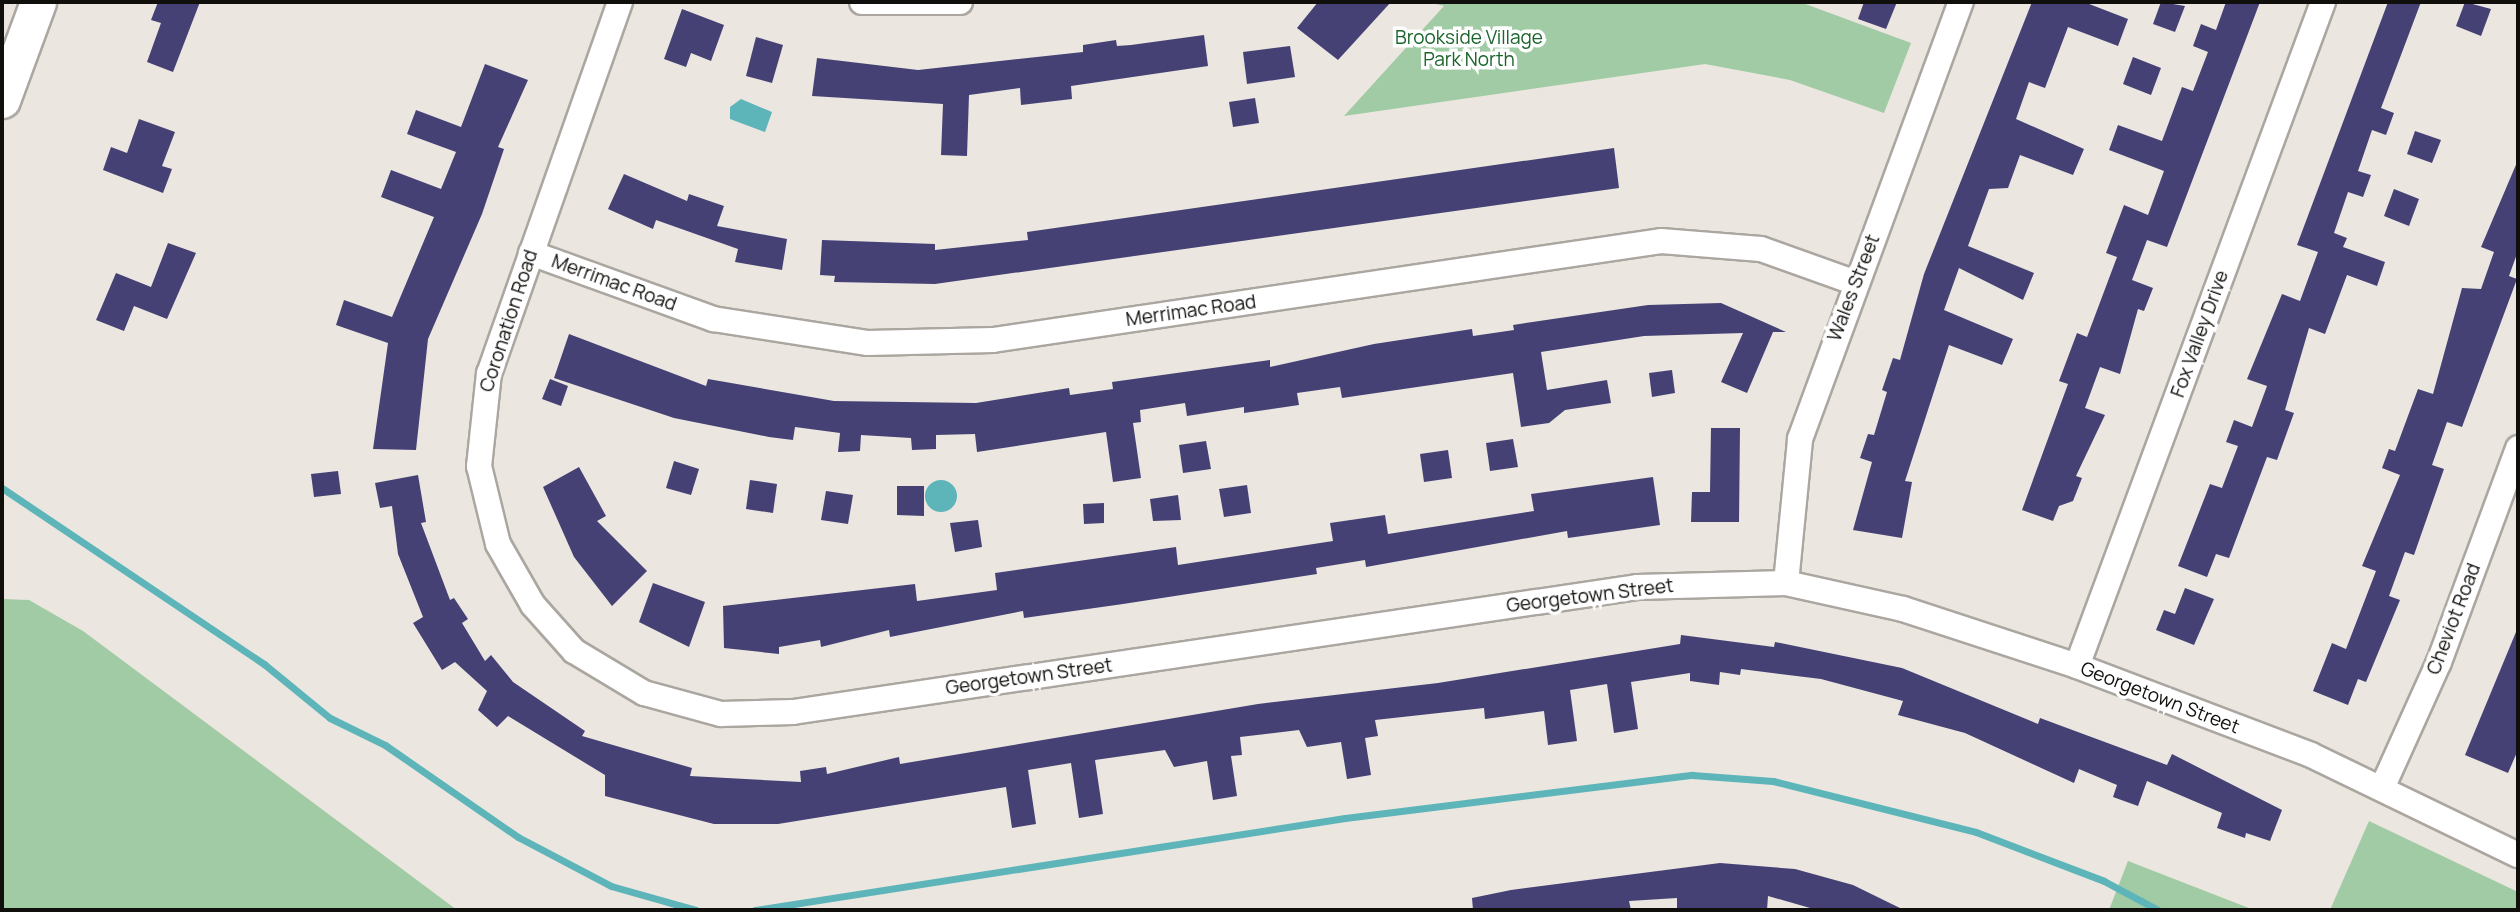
<!DOCTYPE html>
<html>
<head>
<meta charset="utf-8">
<style>
  body { margin:0 }
  #map { position:relative; width:2520px; height:912px; overflow:hidden; background:#ebe6df; font-family:Manrope,sans-serif }
  div>[style] { position:absolute }
  .green>* { inset:0; background:#a0cba4 }
  .water>* { inset:0; background:#5db5b9 }
  .round { border-radius:50% }
  .stream>* { height:7px; margin:-3.5px; padding:0 3.5px; transform-origin:3.5px; border-radius:3.5px; background:#5db5b9 }
  .building>* { inset:0; background:#454175 }
  .roads { filter:drop-shadow(2px 0 #aba6a0) drop-shadow(-2px 0 #aba6a0) drop-shadow(0 2px #aba6a0) drop-shadow(0 -2px #aba6a0) }
  .minor>* { height:24px; margin:-12px; padding:0 12px; transform-origin:12px; border-radius:12px; background:#fff }
  .secondary>* { height:35px; margin:-17.5px; padding:0 17.5px; transform-origin:17.5px; border-radius:17.5px; background:#fff }
  span { translate:-50% -50%; white-space:nowrap; text-align:center; line-height:1.15; -webkit-text-stroke:7px #fff; paint-order:stroke }
  .park-label { font-size:19px; color:#1b652c }
  .street-label { font-size:19px; color:#100f0c }
  .frame { position:absolute; inset:0; border:4px solid #100f0c; pointer-events:none }
</style>
</head>
<body>
<div id="map">
  <div class="green">
    <i style="clip-path:polygon(1428px 2px,1800px 2px,1911px 43px,1884px 113px,1790px 80px,1705px 64px,1344px 116px,1444px 6px)"></i>
    <i style="clip-path:polygon(2px 599px,29px 600px,83px 631px,457px 910px,2px 910px)"></i>
    <i style="clip-path:polygon(2369px 821px,2518px 892px,2518px 910px,2330px 910px)"></i>
    <i style="clip-path:polygon(2128px 861px,2254px 910px,2109px 910px)"></i>
  </div>
  <div class="water">
    <i style="clip-path:polygon(741px 99px,772px 112px,765px 132px,730px 119px,730px 107px)"></i>
    <i class="round" style="left:925px;top:480px;width:32px;height:32px"></i>
  </div>
  <div class="stream">
    <i style="left:2px;top:488px;width:316px;rotate:33.9deg"></i>
    <i style="left:264px;top:664px;width:85px;rotate:39.3deg"></i>
    <i style="left:330px;top:718px;width:61px;rotate:26.1deg"></i>
    <i style="left:385px;top:745px;width:162px;rotate:34.7deg"></i>
    <i style="left:518px;top:837px;width:105px;rotate:27.8deg"></i>
    <i style="left:611px;top:886px;width:88px;rotate:15.8deg"></i>
    <i style="left:755px;top:910px;width:597px;rotate:-8.86deg"></i>
    <i style="left:1345px;top:818px;width:350px;rotate:-7.1deg"></i>
    <i style="left:1692px;top:775px;width:81px;rotate:4.2deg"></i>
    <i style="left:1773px;top:781px;width:209px;rotate:14.1deg"></i>
    <i style="left:1976px;top:832px;width:137px;rotate:20.9deg"></i>
    <i style="left:2104px;top:881px;width:61px;rotate:28.2deg"></i>
  </div>
  <div class="building">
    <i style="clip-path:polygon(158px 2px,200px 2px,173px 72px,147px 62px,161px 23px,151px 20px)"></i>
    <i style="clip-path:polygon(1318px 2px,1391px 2px,1338px 60px,1297px 28px)"></i>
    <i style="clip-path:polygon(1864px 2px,1897px 2px,1886px 29px,1858px 19px)"></i>
    <i style="clip-path:polygon(2032px 2px,2084px 2px,2128px 19px,2118px 46px,2068px 27px,2045px 88px,2029px 82px,2016px 119px,2084px 149px,2073px 175px,2020px 155px,2008px 188px,1989px 189px,1968px 246px,2034px 273px,2023px 300px,1959px 268px,1944px 310px,2013px 339px,2002px 365px,1949px 345px,1905px 481px,1912px 482px,1902px 538px,1853px 530px,1872px 462px,1860px 458px,1868px 434px,1874px 435px,1887px 392px,1882px 390px,1893px 358px,1900px 360px,1924px 274px)"></i>
    <i style="clip-path:polygon(2161px 2px,2185px 6px,2175px 32px,2153px 24px)"></i>
    <i style="clip-path:polygon(2226px 2px,2260px 2px,2167px 247px,2147px 240px,2132px 280px,2153px 288px,2144px 311px,2138px 309px,2120px 374px,2100px 367px,2085px 408px,2105px 415px,2076px 476px,2082px 478px,2073px 501px,2059px 506px,2053px 521px,2022px 510px,2068px 384px,2059px 381px,2077px 333px,2087px 337px,2117px 257px,2106px 253px,2124px 205px,2148px 215px,2164px 171px,2109px 150px,2118px 125px,2162px 141px,2182px 87px,2193px 91px,2208px 52px,2193px 46px,2201px 24px,2216px 30px)"></i>
    <i style="clip-path:polygon(2388px 2px,2421px 2px,2381px 108px,2394px 113px,2386px 135px,2372px 130px,2358px 171px,2371px 175px,2363px 197px,2348px 192px,2334px 233px,2347px 238px,2343px 247px,2385px 262px,2377px 286px,2347px 275px,2325px 334px,2309px 328px,2285px 410px,2294px 413px,2277px 460px,2267px 457px,2229px 558px,2216px 554px,2207px 577px,2178px 566px,2210px 484px,2222px 488px,2238px 446px,2226px 442px,2234px 420px,2252px 427px,2267px 386px,2247px 379px,2282px 294px,2300px 301px,2318px 252px,2297px 245px)"></i>
    <i style="clip-path:polygon(2465px 2px,2491px 9px,2481px 36px,2456px 26px)"></i>
    <i style="clip-path:polygon(682px 9px,724px 25px,711px 61px,691px 53px,686px 67px,664px 59px)"></i>
    <i style="clip-path:polygon(1204px 35px,1208px 66px,1071px 86px,1072px 99px,1021px 105px,1020px 88px,969px 95px,967px 156px,941px 155px,943px 104px,812px 96px,817px 58px,918px 70px,1083px 52px,1083px 45px,1116px 40px,1117px 46px,1131px 45px)"></i>
    <i style="clip-path:polygon(756px 37px,783px 45px,772px 83px,746px 76px)"></i>
    <i style="clip-path:polygon(1290px 46px,1295px 77px,1247px 84px,1243px 52px)"></i>
    <i style="clip-path:polygon(2133px 57px,2161px 68px,2151px 95px,2123px 84px)"></i>
    <i style="clip-path:polygon(485px 64px,528px 80px,498px 147px,504px 149px,482px 214px,428px 339px,416px 450px,373px 449px,388px 343px,336px 325px,344px 300px,392px 317px,434px 217px,381px 197px,391px 170px,441px 189px,456px 152px,407px 134px,416px 110px,461px 127px)"></i>
    <i style="clip-path:polygon(1255px 98px,1259px 123px,1233px 127px,1229px 102px)"></i>
    <i style="clip-path:polygon(139px 119px,175px 132px,162px 166px,172px 169px,163px 193px,103px 170px,111px 147px,127px 153px)"></i>
    <i style="clip-path:polygon(2415px 131px,2441px 140px,2432px 163px,2407px 154px)"></i>
    <i style="clip-path:polygon(1614px 148px,1619px 188px,935px 284px,834px 282px,835px 276px,820px 275px,822px 240px,935px 244px,935px 250px,1028px 240px,1027px 232px)"></i>
    <i style="clip-path:polygon(2518px 160px,2518px 251px,2509px 276px,2517px 279px,2462px 427px,2447px 422px,2432px 465px,2444px 469px,2414px 555px,2405px 552px,2389px 596px,2400px 600px,2366px 682px,2358px 679px,2348px 705px,2313px 691px,2332px 643px,2346px 649px,2376px 571px,2362px 566px,2400px 475px,2382px 468px,2389px 449px,2395px 451px,2418px 389px,2433px 394px,2462px 288px,2481px 289px,2494px 252px,2481px 247px)"></i>
    <i style="clip-path:polygon(624px 174px,687px 201px,689px 194px,724px 206px,717px 226px,787px 239px,782px 270px,735px 262px,738px 249px,656px 220px,653px 229px,608px 209px)"></i>
    <i style="clip-path:polygon(2394px 189px,2419px 199px,2409px 226px,2384px 216px)"></i>
    <i style="clip-path:polygon(168px 243px,196px 253px,167px 319px,134px 306px,124px 331px,96px 320px,116px 273px,151px 287px)"></i>
    <i style="clip-path:polygon(1721px 303px,1786px 332px,1773px 332px,1747px 393px,1721px 382px,1743px 333px,1644px 336px,1541px 352px,1547px 390px,1607px 380px,1611px 403px,1565px 410px,1549px 423px,1521px 427px,1513px 373px,1342px 398px,1340px 387px,1297px 393px,1299px 405px,1244px 413px,1244px 407px,1187px 416px,1185px 403px,1140px 410px,1141px 422px,1133px 423px,1141px 478px,1113px 482px,1106px 432px,977px 452px,975px 434px,936px 435px,936px 449px,912px 450px,911px 438px,861px 435px,860px 451px,838px 452px,840px 433px,795px 427px,793px 440px,769px 437px,674px 418px,554px 378px,569px 334px,706px 386px,708px 379px,834px 401px,976px 403px,1069px 388px,1070px 395px,1113px 389px,1112px 382px,1270px 360px,1270px 367px,1374px 344px,1472px 329px,1473px 336px,1514px 330px,1513px 325px,1648px 305px)"></i>
    <i style="clip-path:polygon(1672px 370px,1675px 393px,1652px 397px,1649px 373px)"></i>
    <i style="clip-path:polygon(550px 379px,568px 386px,561px 406px,542px 399px)"></i>
    <i style="clip-path:polygon(1711px 428px,1740px 428px,1739px 522px,1691px 522px,1692px 492px,1710px 492px)"></i>
    <i style="clip-path:polygon(1513px 439px,1518px 467px,1490px 471px,1486px 443px)"></i>
    <i style="clip-path:polygon(1206px 441px,1211px 469px,1183px 473px,1179px 445px)"></i>
    <i style="clip-path:polygon(1448px 450px,1452px 478px,1424px 482px,1420px 454px)"></i>
    <i style="clip-path:polygon(674px 461px,699px 469px,691px 495px,666px 488px)"></i>
    <i style="clip-path:polygon(579px 467px,606px 516px,597px 521px,647px 571px,612px 606px,574px 557px,543px 487px)"></i>
    <i style="clip-path:polygon(338px 471px,341px 494px,314px 497px,311px 474px)"></i>
    <i style="clip-path:polygon(418px 475px,426px 522px,421px 523px,450px 600px,454px 598px,468px 619px,462px 623px,485px 661px,491px 655px,513px 682px,585px 731px,582px 736px,692px 768px,690px 776px,801px 782px,800px 771px,826px 767px,827px 774px,899px 757px,900px 764px,1258px 704px,1438px 683px,1680px 644px,1681px 635px,1774px 647px,1775px 642px,1902px 668px,2038px 724px,2040px 718px,2167px 765px,2172px 754px,2282px 810px,2270px 841px,2246px 833px,2245px 838px,2217px 828px,2222px 813px,2147px 781px,2138px 806px,2113px 797px,2117px 785px,2079px 769px,2074px 783px,1965px 733px,1898px 715px,1903px 701px,1821px 679px,1741px 669px,1740px 675px,1720px 672px,1719px 685px,1690px 681px,1690px 673px,1631px 682px,1638px 729px,1614px 733px,1607px 684px,1570px 690px,1577px 741px,1548px 745px,1544px 711px,1485px 719px,1484px 708px,1375px 720px,1378px 736px,1365px 738px,1371px 775px,1347px 779px,1341px 742px,1307px 747px,1299px 730px,1240px 737px,1242px 755px,1231px 756px,1237px 796px,1213px 800px,1207px 761px,1174px 767px,1165px 750px,1095px 760px,1103px 814px,1079px 818px,1071px 763px,1028px 770px,1036px 824px,1012px 828px,1006px 787px,778px 824px,714px 824px,605px 796px,605px 775px,508px 716px,497px 727px,478px 710px,487px 691px,455px 662px,442px 670px,413px 623px,423px 617px,398px 554px,392px 506px,380px 508px,375px 483px)"></i>
    <i style="clip-path:polygon(1653px 477px,1660px 525px,1568px 538px,1567px 531px,1366px 567px,1365px 560px,1316px 568px,1317px 574px,1123px 604px,1024px 618px,1023px 611px,890px 637px,889px 630px,821px 647px,820px 640px,779px 647px,779px 654px,724px 648px,723px 606px,915px 584px,917px 601px,997px 590px,995px 573px,1176px 547px,1178px 565px,1333px 541px,1330px 523px,1385px 515px,1388px 534px,1534px 511px,1531px 494px)"></i>
    <i style="clip-path:polygon(750px 480px,777px 484px,773px 513px,746px 509px)"></i>
    <i style="clip-path:polygon(1247px 485px,1251px 513px,1224px 517px,1219px 489px)"></i>
    <i style="clip-path:polygon(897px 486px,924px 486px,924px 516px,897px 515px)"></i>
    <i style="clip-path:polygon(826px 491px,853px 495px,848px 524px,821px 520px)"></i>
    <i style="clip-path:polygon(1178px 495px,1181px 520px,1153px 521px,1150px 499px)"></i>
    <i style="clip-path:polygon(1104px 503px,1104px 523px,1084px 524px,1083px 504px)"></i>
    <i style="clip-path:polygon(978px 520px,982px 547px,955px 552px,950px 523px)"></i>
    <i style="clip-path:polygon(653px 583px,705px 602px,689px 647px,639px 622px)"></i>
    <i style="clip-path:polygon(2185px 588px,2214px 599px,2194px 645px,2156px 630px,2164px 610px,2175px 614px)"></i>
    <i style="clip-path:polygon(2516px 632px,2518px 750px,2508px 773px,2465px 755px)"></i>
    <i style="clip-path:polygon(1720px 863px,1795px 869px,1853px 885px,1904px 910px,1817px 910px,1768px 896px,1767px 910px,1677px 908px,1677px 898px,1629px 901px,1631px 910px,1473px 910px,1472px 898px,1511px 890px)"></i>
  </div>
  <div class="roads">
    <div class="minor">
      <i style="left:620px;top:2px;width:393px;rotate:109.4deg"></i>
      <i style="left:489px;top:373px;width:94px;rotate:96.1deg"></i>
      <i style="left:479px;top:466px;width:80px;rotate:76.3deg"></i>
      <i style="left:498px;top:544px;width:70px;rotate:60.2deg"></i>
      <i style="left:533px;top:605px;width:62px;rotate:48.3deg"></i>
      <i style="left:574px;top:651px;width:82px;rotate:31deg"></i>
      <i style="left:644px;top:693px;width:80px;rotate:15.3deg"></i>
      <i style="left:721px;top:714px;width:72px;rotate:-1.6deg"></i>
      <i style="left:793px;top:712px;width:853px;rotate:-8.42deg"></i>
      <i style="left:1637px;top:587px;width:149px;rotate:-1.5deg"></i>
      <i style="left:1786px;top:583px;width:120px;rotate:12.5deg"></i>
      <i style="left:1903px;top:609px;width:183px;rotate:18.1deg"></i>
      <i style="left:2077px;top:666px;width:250px;rotate:20.8deg"></i>
      <i style="left:2311px;top:755px;width:230px;rotate:25.8deg"></i>
      <i style="left:862px;top:2px;width:98px"></i>
      <i style="left:531px;top:253px;width:194px;rotate:19.9deg"></i>
      <i style="left:713px;top:319px;width:157px;rotate:8.8deg"></i>
      <i style="left:868px;top:343px;width:125px;rotate:-1.4deg"></i>
      <i style="left:993px;top:340px;width:675px;rotate:-8.43deg"></i>
      <i style="left:1661px;top:241px;width:100px;rotate:4.6deg"></i>
      <i style="left:1761px;top:249px;width:101px;rotate:19.7deg"></i>
      <i style="left:1786px;top:583px;width:145px;rotate:-84.4deg"></i>
      <i style="left:1800px;top:439px;width:466px;rotate:-69.8deg"></i>
      <i style="left:2077px;top:666px;width:708px;rotate:-69.67deg"></i>
      <i style="left:2383px;top:786px;width:136px;rotate:-65.7deg"></i>
      <i style="left:2439px;top:662px;width:228px;rotate:-69.7deg"></i>
    </div>
    <div class="secondary">
      <i style="left:2px;top:100px;width:104px;rotate:-69.8deg"></i>
    </div>
  </div>
  <div class="park-label">
    <span style="left:1469px;top:49px">Brookside Village<br>Park North</span>
  </div>
  <div class="street-label">
    <span style="left:614px;top:283px;rotate:20deg">Merrimac Road</span>
    <span style="left:1854px;top:288px;rotate:-69deg">Wales Street</span>
    <span style="left:1191px;top:311px;rotate:-8deg">Merrimac Road</span>
    <span style="left:509px;top:321px;rotate:-72deg">Coronation Road</span>
    <span style="left:2200px;top:334px;rotate:-70deg">Fox Valley Drive</span>
    <span style="left:1590px;top:596px;rotate:-7deg">Georgetown Street</span>
    <span style="left:2454px;top:619px;rotate:-69deg">Cheviot Road</span>
    <span style="left:1029px;top:677px;rotate:-8deg">Georgetown Street</span>
    <span style="left:2160px;top:698px;rotate:21deg">Georgetown Street</span>
  </div>
  <div class="frame"></div>
</div>
</body>
</html>
